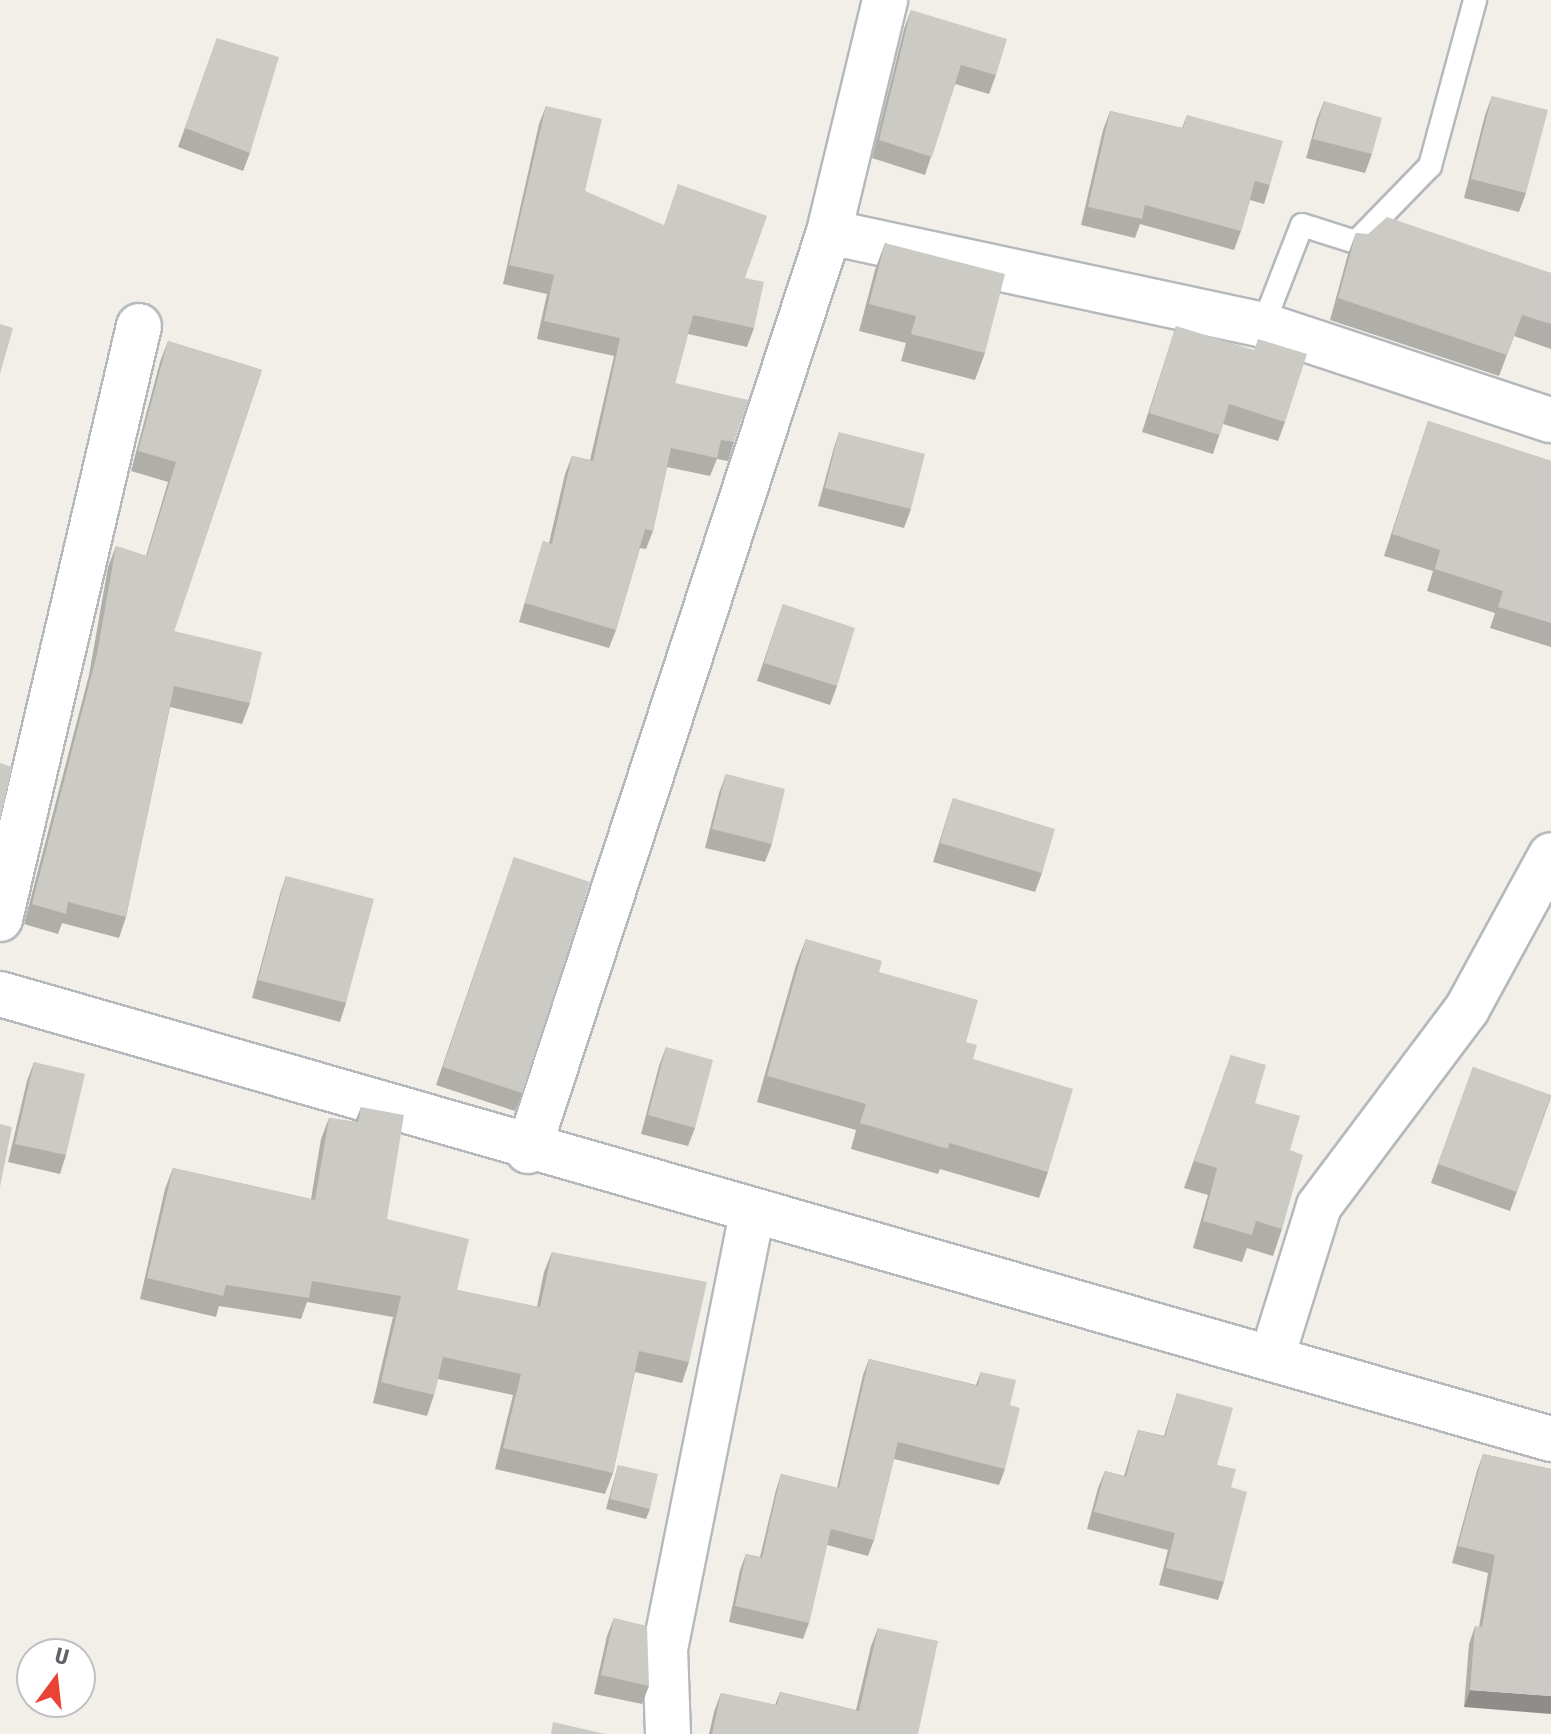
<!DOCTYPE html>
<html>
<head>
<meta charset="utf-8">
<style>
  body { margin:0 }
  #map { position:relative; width:1551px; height:1734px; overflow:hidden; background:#f1efe8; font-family:"Fira Sans Condensed",sans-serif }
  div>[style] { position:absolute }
  .roads { filter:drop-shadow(2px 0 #b5b8bc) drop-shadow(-2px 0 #b5b8bc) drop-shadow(0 2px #b5b8bc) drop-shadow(0 -2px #b5b8bc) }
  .service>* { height:22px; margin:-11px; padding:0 11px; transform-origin:11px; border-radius:11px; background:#fff }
  .minor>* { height:44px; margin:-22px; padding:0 22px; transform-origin:22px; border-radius:22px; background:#fff }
  .tertiary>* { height:44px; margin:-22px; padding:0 22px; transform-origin:22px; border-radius:22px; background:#fff }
  .wall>* { inset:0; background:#afaea9 }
  .shaded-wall>* { inset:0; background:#8f8d8a }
  .building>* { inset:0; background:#cccac5 }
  span { translate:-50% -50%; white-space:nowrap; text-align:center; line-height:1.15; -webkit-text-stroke:6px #fff; paint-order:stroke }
  .north { position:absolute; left:16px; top:1638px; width:80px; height:80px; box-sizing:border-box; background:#fff; border:2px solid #bfc1c3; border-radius:50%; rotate:15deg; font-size:22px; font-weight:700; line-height:32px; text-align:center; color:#5f6368 }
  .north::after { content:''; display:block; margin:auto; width:28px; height:36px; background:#ea4335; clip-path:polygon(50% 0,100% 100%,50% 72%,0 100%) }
</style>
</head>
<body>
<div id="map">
  <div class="roads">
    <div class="service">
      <i style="left:1263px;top:325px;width:107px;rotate:-68.7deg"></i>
      <i style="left:1302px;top:225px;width:57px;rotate:17.5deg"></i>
      <i style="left:1356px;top:242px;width:106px;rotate:-45.8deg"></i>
      <i style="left:1430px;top:166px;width:172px;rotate:-74.8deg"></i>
    </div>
    <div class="minor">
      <i style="left:829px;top:232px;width:444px;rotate:12.1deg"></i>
      <i style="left:1263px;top:325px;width:303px;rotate:18.3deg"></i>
      <i style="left:0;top:919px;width:609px;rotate:-76.81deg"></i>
      <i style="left:528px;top:1151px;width:967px;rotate:-71.86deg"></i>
      <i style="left:829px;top:232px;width:239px;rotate:-76.4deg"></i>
      <i style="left:1272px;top:1357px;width:158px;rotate:-72.7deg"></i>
      <i style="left:1319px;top:1206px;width:246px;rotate:-53.1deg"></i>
      <i style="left:1467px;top:1009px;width:175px;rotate:-61.4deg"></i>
      <i style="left:668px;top:1734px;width:85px;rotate:-92deg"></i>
      <i style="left:665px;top:1649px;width:446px;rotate:-78.7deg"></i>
    </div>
    <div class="tertiary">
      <i style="left:0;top:994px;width:1614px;rotate:16.01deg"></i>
    </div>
  </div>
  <div class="wall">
    <i style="clip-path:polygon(911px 10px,996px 75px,989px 94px,955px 84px,925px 175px,872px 158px,904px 29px)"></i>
    <i style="clip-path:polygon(217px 38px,250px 153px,243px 171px,178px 147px)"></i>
    <i style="clip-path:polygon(1492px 96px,1526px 193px,1519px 212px,1464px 198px,1485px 115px)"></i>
    <i style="clip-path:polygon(1324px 101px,1372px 154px,1365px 173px,1306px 158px,1317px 119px)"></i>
    <i style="clip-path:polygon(546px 106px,585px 191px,745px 278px,754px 328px,747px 347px,688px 334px,675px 383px,734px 442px,728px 461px,717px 459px,710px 476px,667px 467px,653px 531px,646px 549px,640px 548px,616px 630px,609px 648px,519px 622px,543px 541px,549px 543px,565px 474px,572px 456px,590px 460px,614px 356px,537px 339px,547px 294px,503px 284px,539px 124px)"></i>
    <i style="clip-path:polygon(1110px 111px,1182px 128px,1187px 115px,1270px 185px,1264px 204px,1250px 200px,1241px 231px,1234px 250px,1140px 224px,1135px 238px,1081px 225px,1103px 130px)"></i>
    <i style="clip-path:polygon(1356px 233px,1551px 273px,1551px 349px,1514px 336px,1499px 376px,1330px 320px,1348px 254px)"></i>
    <i style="clip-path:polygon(885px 243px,985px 353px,975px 380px,901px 361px,906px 343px,859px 331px,875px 270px)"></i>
    <i style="clip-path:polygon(1176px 326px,1285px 422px,1278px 441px,1223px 424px,1213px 454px,1142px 432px)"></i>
    <i style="clip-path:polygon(168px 341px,262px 370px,174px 631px,250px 703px,242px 724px,170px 707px,126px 917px,119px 938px,62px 923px,58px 934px,24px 924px,89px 675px,108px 567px,116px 546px,146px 556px,168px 482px,131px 471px,160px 362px)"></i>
    <i style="clip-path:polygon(1428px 421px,1551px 461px,1551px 647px,1490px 628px,1495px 613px,1427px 591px,1433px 571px,1384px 556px)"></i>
    <i style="clip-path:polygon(839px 432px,911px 509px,904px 528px,818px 506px,833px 451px)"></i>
    <i style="clip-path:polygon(783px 604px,837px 686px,830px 705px,757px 681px)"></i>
    <i style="clip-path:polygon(726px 774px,772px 844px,765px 862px,705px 848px,719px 793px)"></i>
    <i style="clip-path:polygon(953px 798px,1042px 873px,1035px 892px,933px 862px)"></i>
    <i style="clip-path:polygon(514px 857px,522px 1093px,515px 1111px,436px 1085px)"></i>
    <i style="clip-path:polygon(286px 876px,346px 1003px,340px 1022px,252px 998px,280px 894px)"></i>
    <i style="clip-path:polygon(806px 939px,879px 972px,966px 1042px,973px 1059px,1048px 1172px,1039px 1198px,940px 1169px,938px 1174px,851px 1149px,856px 1130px,757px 1102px,796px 965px)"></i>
    <i style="clip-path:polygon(666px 1047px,695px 1128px,688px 1146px,641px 1134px,659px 1066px)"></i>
    <i style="clip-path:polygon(1231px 1055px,1255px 1103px,1290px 1150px,1282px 1229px,1273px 1256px,1247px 1248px,1242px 1262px,1193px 1248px,1208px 1195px,1184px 1188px)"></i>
    <i style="clip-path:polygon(34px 1062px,66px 1155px,60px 1174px,8px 1162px,27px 1081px)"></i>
    <i style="clip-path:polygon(1473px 1067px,1551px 1097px,1510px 1211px,1431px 1183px)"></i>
    <i style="clip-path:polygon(361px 1107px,387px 1219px,457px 1290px,537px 1307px,544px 1272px,552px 1252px,689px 1362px,682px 1383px,635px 1372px,613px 1473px,605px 1494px,495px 1469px,513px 1395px,438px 1379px,434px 1395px,427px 1416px,373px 1403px,393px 1317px,307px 1302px,301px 1319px,219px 1306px,216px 1317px,140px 1299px,165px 1189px,173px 1168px,311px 1199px,321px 1139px,329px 1118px,355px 1122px)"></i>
    <i style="clip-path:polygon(869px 1359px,976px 1385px,981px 1372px,1010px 1405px,1005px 1469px,999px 1485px,894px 1459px,874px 1540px,868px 1556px,827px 1545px,809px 1623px,803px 1639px,729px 1622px,740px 1570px,746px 1554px,760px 1557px,776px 1490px,781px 1474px,837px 1488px,863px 1375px)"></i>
    <i style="clip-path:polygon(1177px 1393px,1217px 1465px,1231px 1487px,1224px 1582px,1218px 1600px,1159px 1585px,1168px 1550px,1087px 1529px,1098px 1488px,1105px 1471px,1124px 1476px,1138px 1430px,1164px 1436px)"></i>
    <i style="clip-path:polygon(1483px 1454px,1551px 1469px,1464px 1707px,1469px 1644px,1475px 1626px,1479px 1627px,1488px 1573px,1452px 1563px,1477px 1471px)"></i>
    <i style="clip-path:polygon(618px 1465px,650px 1509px,646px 1519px,606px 1509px)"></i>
    <i style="clip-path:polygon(614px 1618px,649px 1686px,642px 1704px,594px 1694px,607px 1636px)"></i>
    <i style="clip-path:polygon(878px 1628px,918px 1734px,709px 1734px,714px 1712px,721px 1693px,775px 1705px,780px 1692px,856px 1710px,871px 1646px)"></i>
  </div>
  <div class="shaded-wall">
    <i style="clip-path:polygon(1470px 1690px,1551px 1696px,1551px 1714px,1464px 1707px)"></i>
  </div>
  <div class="building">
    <i style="clip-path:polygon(911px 10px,1007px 39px,996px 75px,961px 65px,932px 157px,879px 140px)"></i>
    <i style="clip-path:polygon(217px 38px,279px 57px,250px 153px,185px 128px)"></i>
    <i style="clip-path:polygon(1492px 96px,1548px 110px,1526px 193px,1471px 179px)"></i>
    <i style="clip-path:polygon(1324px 101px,1382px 118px,1372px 154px,1313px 139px)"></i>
    <i style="clip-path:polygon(546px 106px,602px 119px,585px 191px,664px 225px,678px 184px,767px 216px,745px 278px,764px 282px,754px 328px,693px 315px,675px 383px,748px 400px,734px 442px,721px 440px,717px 458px,671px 448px,653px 531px,645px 529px,616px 630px,525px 603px,543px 541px,552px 544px,572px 456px,593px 461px,620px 338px,544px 321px,554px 275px,509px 265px)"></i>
    <i style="clip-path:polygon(1110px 111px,1183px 128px,1187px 115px,1283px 141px,1270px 185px,1255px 181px,1241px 231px,1145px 205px,1142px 219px,1088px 207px)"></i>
    <i style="clip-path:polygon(1387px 217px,1551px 273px,1551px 324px,1522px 315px,1507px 355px,1338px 298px,1356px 233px,1368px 234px)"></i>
    <i style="clip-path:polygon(885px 243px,1005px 274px,985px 353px,911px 334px,916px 316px,869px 304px)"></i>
    <i style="clip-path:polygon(0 324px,13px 328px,0 374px)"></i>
    <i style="clip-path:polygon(1176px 326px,1254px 350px,1258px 339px,1307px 354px,1285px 422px,1229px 404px,1220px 435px,1149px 413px)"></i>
    <i style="clip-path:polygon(168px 341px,262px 370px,174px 631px,262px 652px,250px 703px,174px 686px,126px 917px,68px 902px,66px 914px,32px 904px,97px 654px,116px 546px,147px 556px,176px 462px,138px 451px)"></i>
    <i style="clip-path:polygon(1428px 421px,1551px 461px,1551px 623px,1498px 607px,1503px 591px,1435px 569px,1440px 550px,1392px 534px)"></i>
    <i style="clip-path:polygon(839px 432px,925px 454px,911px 509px,825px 488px)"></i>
    <i style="clip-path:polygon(783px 604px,855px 628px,837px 686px,764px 663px)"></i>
    <i style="clip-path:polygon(0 763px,12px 767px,0 820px)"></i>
    <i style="clip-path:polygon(726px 774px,785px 789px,772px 844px,712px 829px)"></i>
    <i style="clip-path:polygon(953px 798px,1055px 829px,1042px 873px,940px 843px)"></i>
    <i style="clip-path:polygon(514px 857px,590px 882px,522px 1093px,443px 1067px)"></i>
    <i style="clip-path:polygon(286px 876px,374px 899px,346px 1003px,258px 980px)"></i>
    <i style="clip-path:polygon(806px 939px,882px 961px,879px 972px,978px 1000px,966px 1042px,977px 1045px,973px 1059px,1073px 1089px,1048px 1172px,949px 1143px,948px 1149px,860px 1123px,866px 1104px,767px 1076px)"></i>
    <i style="clip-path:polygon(666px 1047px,713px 1060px,695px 1128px,648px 1115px)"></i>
    <i style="clip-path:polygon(1231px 1055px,1266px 1065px,1255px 1103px,1300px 1116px,1290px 1150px,1303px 1155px,1282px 1229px,1256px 1221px,1252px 1235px,1203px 1221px,1217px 1168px,1194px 1161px)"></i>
    <i style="clip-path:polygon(34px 1062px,85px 1074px,66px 1155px,15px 1144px)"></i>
    <i style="clip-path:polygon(1473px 1067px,1551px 1095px,1517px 1192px,1438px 1164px)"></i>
    <i style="clip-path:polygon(361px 1107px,404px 1115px,387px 1219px,469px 1239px,457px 1290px,540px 1307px,552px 1252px,707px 1282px,689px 1362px,639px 1351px,613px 1473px,503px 1448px,521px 1374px,443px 1357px,434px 1395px,381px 1382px,401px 1296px,312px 1281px,309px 1298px,226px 1285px,223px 1296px,147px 1278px,173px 1168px,315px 1200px,329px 1118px,358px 1122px)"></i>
    <i style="clip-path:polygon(0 1124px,12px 1127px,0 1187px)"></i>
    <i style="clip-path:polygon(869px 1359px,978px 1386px,981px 1372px,1016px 1380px,1010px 1405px,1020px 1408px,1005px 1469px,898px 1442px,874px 1540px,831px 1529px,809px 1623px,735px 1606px,746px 1554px,762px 1558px,781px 1474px,839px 1488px)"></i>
    <i style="clip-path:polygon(1177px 1393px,1233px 1408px,1217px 1465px,1236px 1469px,1231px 1487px,1247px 1492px,1224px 1582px,1166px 1568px,1175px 1533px,1094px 1512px,1105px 1471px,1126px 1477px,1138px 1430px,1165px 1437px)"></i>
    <i style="clip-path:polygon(1483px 1454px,1551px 1469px,1551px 1696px,1470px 1690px,1475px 1626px,1482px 1627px,1495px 1555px,1458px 1546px)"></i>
    <i style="clip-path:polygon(618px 1465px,658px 1474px,650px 1509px,610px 1499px)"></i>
    <i style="clip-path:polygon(614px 1618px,647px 1626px,649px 1686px,601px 1675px)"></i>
    <i style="clip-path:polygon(878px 1628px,938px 1641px,918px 1734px,712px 1734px,721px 1693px,777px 1705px,780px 1692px,859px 1711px)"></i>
    <i style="clip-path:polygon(553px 1722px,605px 1734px,551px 1734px)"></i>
  </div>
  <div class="north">U</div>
</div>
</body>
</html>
